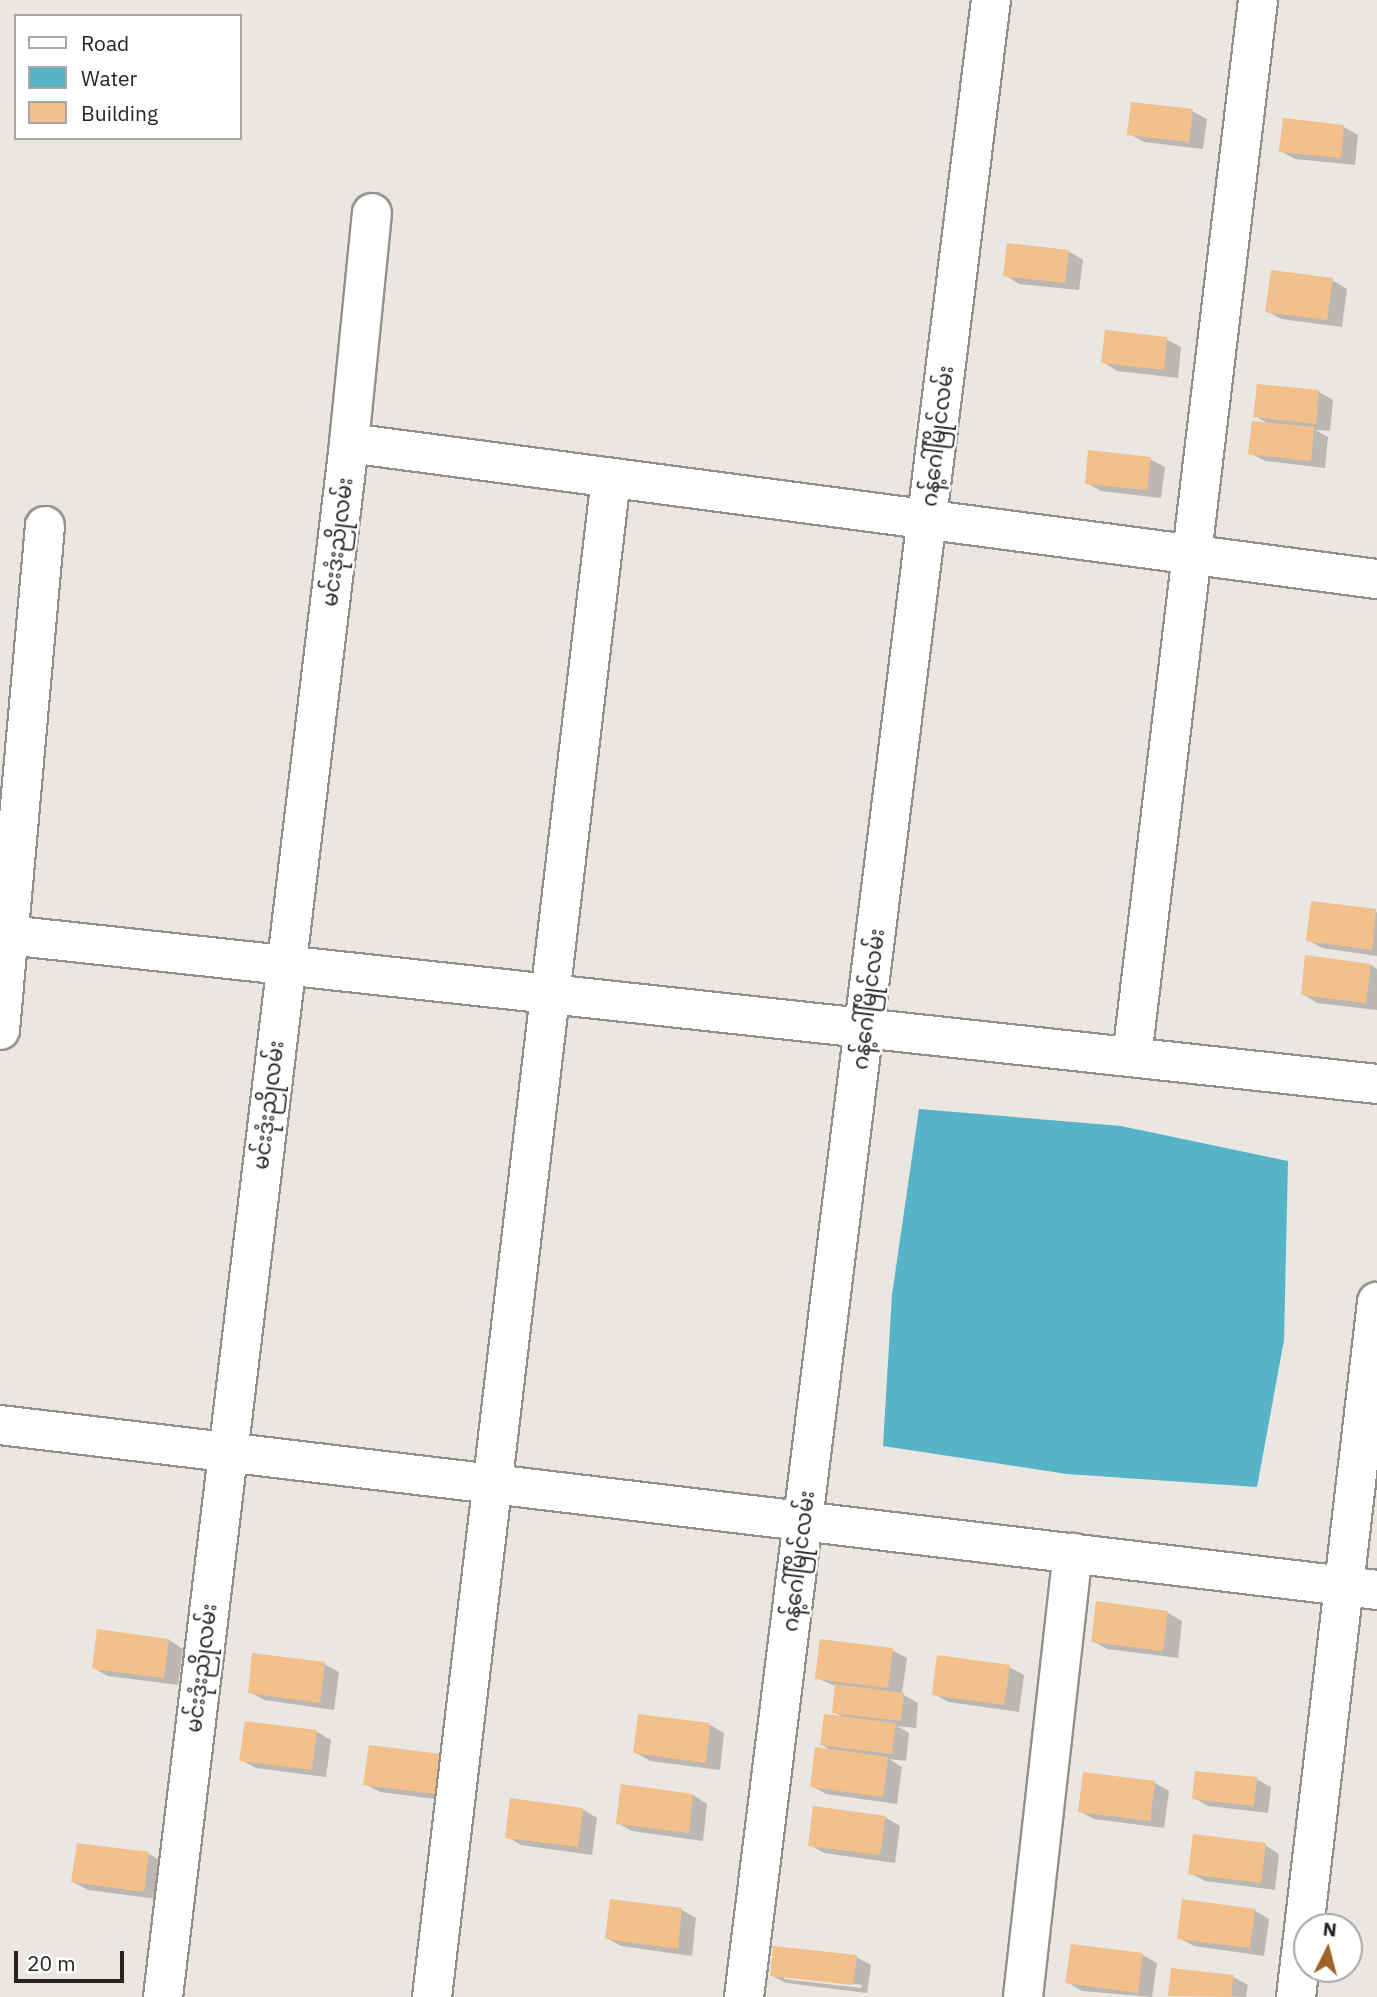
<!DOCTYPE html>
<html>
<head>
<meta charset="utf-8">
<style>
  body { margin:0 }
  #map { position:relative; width:1377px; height:1997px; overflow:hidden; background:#eae6e1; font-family:"IBM Plex Sans","Noto Sans Myanmar",sans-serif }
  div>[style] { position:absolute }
  .water>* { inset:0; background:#57b3c6 }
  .shadow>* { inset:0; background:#0003 }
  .building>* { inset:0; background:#f3bf8a }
  .roads { filter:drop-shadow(2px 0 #938f8a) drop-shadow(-2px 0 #938f8a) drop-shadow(0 2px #938f8a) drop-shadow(0 -2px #938f8a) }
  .street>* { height:38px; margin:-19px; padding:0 19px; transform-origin:19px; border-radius:19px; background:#fff }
  .secondary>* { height:38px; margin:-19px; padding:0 19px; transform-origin:19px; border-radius:19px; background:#fff }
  span { translate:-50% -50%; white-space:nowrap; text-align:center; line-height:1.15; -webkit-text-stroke:5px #fff; paint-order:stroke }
  .street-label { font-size:21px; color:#252422 }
  .legend { position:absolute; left:14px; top:14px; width:228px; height:126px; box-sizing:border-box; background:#fff; border:2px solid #a8a7a7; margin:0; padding:9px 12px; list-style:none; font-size:21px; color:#252422 }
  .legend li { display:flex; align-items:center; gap:14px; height:35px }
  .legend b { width:35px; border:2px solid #a8a7a7 }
  .north { position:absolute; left:1293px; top:1913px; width:70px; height:70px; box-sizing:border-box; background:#fff; border:2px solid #a8a7a7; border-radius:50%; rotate:6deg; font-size:19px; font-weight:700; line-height:28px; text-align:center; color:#252422 }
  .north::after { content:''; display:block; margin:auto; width:24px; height:32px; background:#9f6424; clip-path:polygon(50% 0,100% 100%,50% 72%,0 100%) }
  .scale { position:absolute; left:14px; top:1951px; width:110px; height:32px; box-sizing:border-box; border:4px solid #252422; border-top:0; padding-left:9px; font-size:21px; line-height:24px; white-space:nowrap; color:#252422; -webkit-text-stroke:5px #fff; paint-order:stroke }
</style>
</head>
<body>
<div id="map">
  <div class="water">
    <i style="clip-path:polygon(919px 1109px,1121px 1126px,1288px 1161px,1284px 1340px,1257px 1487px,1067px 1474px,883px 1446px,892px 1295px)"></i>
  </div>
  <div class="shadow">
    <i style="clip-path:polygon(1192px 111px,1207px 119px,1203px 149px,1144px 142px,1129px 134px)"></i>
    <i style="clip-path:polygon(1284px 120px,1344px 127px,1358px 135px,1355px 165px,1295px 159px,1281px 151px)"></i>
    <i style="clip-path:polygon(1068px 251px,1083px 260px,1079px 290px,1019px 284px,1005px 275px)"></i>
    <i style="clip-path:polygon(1332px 280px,1347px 289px,1342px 327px,1281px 319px,1267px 311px)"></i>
    <i style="clip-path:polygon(1166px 339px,1181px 347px,1178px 378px,1117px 371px,1103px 362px)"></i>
    <i style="clip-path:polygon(1259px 386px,1319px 392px,1333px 400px,1330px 431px,1315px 430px,1328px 437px,1325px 468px,1265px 461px,1250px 453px,1269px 424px,1255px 416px)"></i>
    <i style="clip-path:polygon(1150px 459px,1165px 467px,1161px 498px,1101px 491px,1087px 483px)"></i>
    <i style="clip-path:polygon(1377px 912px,1377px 956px,1322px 948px,1308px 940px)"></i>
    <i style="clip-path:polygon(1371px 965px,1377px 969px,1377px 1010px,1317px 1003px,1303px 994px)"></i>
    <i style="clip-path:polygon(1168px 1613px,1182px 1621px,1178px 1658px,1107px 1649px,1093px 1641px)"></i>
    <i style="clip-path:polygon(98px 1631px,169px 1640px,183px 1649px,178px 1685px,108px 1676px,93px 1668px)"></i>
    <i style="clip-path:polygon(892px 1650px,907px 1658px,902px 1694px,918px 1703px,916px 1728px,897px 1726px,909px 1733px,906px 1761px,889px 1759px,902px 1767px,897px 1804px,826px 1794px,812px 1786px,834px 1752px,822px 1745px,846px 1719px,834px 1712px,837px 1687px,817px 1678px)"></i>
    <i style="clip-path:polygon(324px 1664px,339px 1672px,334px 1710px,264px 1700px,250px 1692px)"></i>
    <i style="clip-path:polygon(1009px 1667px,1024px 1675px,1019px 1712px,948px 1702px,934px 1694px)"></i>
    <i style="clip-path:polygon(639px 1715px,710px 1725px,724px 1733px,720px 1770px,650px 1761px,635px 1752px)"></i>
    <i style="clip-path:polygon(317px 1732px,331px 1740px,326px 1777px,256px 1768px,241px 1760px)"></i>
    <i style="clip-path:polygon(441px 1756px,455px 1764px,450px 1801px,380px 1792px,365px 1784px)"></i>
    <i style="clip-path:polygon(1084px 1774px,1155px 1783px,1169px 1791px,1164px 1828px,1094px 1819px,1079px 1811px)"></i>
    <i style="clip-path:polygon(1256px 1779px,1271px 1787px,1268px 1813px,1208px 1806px,1194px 1798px)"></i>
    <i style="clip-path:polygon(693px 1795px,707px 1804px,703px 1841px,632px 1831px,618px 1823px)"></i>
    <i style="clip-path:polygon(582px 1809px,597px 1818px,592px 1855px,521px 1845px,507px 1837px)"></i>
    <i style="clip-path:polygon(885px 1817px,900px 1826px,895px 1863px,824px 1853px,810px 1845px)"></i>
    <i style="clip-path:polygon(1265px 1845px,1279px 1854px,1275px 1890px,1205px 1881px,1190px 1873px)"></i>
    <i style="clip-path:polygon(149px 1854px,163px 1862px,158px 1899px,88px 1890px,73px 1882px)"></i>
    <i style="clip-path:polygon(611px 1901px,682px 1910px,696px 1918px,692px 1956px,621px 1946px,607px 1938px)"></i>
    <i style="clip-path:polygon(1254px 1910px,1269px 1919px,1264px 1956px,1194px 1946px,1179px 1938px)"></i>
    <i style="clip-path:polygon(1143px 1955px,1157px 1963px,1152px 1997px,1082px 1991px,1067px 1982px)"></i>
    <i style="clip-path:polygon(evenodd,856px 1957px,871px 1965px,867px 1993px,786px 1983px,771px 1975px,856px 1957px,784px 1976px,862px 1985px,861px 1988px,784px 1979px,784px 1976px)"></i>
    <i style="clip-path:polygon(1233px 1977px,1248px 1985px,1246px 1997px,1170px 1995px)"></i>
  </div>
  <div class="building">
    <i style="clip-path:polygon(1131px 102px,1193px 109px,1189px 142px,1127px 135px)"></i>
    <i style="clip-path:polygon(1283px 118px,1344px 125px,1341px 158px,1279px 152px)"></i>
    <i style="clip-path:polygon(1007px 243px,1069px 250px,1065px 283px,1003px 276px)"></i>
    <i style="clip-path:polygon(1271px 270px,1333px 278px,1327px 320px,1265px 312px)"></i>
    <i style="clip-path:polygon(1105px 330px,1167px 337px,1164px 370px,1101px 363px)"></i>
    <i style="clip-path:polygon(1257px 384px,1319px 390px,1316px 424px,1253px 417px)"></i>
    <i style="clip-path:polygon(1252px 421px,1314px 427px,1311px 461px,1248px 454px)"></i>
    <i style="clip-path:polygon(1088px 450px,1151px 457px,1147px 490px,1085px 484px)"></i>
    <i style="clip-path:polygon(1311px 901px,1376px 909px,1372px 950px,1306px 941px)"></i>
    <i style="clip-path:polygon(1305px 955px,1371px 964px,1366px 1003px,1301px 995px)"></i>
    <i style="clip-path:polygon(1096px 1601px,1168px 1611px,1163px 1651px,1091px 1642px)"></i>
    <i style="clip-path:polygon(97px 1629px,169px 1639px,164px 1678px,92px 1669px)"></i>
    <i style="clip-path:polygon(820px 1639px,893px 1648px,888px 1688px,815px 1679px)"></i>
    <i style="clip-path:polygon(252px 1653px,325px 1662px,320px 1703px,248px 1693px)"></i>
    <i style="clip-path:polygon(937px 1655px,1010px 1665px,1004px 1705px,932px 1695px)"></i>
    <i style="clip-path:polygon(835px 1684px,904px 1693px,901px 1721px,832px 1713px)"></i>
    <i style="clip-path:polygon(638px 1714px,710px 1723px,706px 1763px,633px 1753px)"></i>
    <i style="clip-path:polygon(824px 1714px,896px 1723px,892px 1754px,820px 1745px)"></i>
    <i style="clip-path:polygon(245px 1721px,317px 1730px,312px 1770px,239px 1761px)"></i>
    <i style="clip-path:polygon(369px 1745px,441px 1754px,436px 1794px,363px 1785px)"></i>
    <i style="clip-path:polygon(815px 1747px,888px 1757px,883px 1797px,810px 1787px)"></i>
    <i style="clip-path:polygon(1195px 1771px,1257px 1777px,1254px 1806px,1192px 1799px)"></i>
    <i style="clip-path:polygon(1083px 1772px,1155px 1781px,1150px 1821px,1078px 1812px)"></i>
    <i style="clip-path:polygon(621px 1784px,693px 1794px,689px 1833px,616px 1824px)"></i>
    <i style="clip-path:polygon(510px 1798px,583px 1808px,578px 1847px,505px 1838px)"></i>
    <i style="clip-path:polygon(813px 1806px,886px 1816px,880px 1855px,808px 1846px)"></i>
    <i style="clip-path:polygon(1193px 1834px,1266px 1843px,1261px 1883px,1188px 1874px)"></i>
    <i style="clip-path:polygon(77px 1843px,149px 1852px,144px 1892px,71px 1882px)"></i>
    <i style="clip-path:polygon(610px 1899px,682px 1908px,678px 1949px,605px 1939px)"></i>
    <i style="clip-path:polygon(1182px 1899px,1255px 1909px,1250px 1948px,1177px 1939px)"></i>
    <i style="clip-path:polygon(1071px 1944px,1143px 1953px,1138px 1993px,1065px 1983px)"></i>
    <i style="clip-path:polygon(773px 1946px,857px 1955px,853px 1985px,770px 1976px)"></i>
    <i style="clip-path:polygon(1171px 1968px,1234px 1975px,1231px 1997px,1168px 1996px)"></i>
  </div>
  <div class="roads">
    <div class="street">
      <i style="left:349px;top:443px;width:1037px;rotate:7.54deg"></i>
      <i style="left:8px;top:935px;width:1377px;rotate:6.21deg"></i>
      <i style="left:0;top:1030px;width:506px;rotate:-84.9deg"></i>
      <i style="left:1132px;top:1057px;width:1064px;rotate:-83.2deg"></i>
      <i style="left:0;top:1425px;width:1387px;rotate:6.83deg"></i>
      <i style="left:163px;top:1997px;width:1565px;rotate:-83.17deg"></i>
      <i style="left:349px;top:443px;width:231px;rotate:-84.3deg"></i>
      <i style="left:432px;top:1997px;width:1530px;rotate:-83.28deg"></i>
      <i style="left:1023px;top:1997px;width:447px;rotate:-83.6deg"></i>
      <i style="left:1296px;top:1997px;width:700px;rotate:-83.35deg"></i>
    </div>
    <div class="secondary">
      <i style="left:744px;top:1997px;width:2012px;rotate:-82.95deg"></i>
    </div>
  </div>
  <div class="street-label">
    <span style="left:937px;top:436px;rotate:-83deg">ဂန့်ဂေါ်မြိုင်လမ်း</span>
    <span style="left:337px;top:542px;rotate:-83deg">မင်းဒုံးညိုလမ်း</span>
    <span style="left:868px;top:999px;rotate:-83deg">ဂန့်ဂေါ်မြိုင်လမ်း</span>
    <span style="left:268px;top:1105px;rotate:-83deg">မင်းဒုံးညိုလမ်း</span>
    <span style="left:798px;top:1561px;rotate:-83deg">ဂန့်ဂေါ်မြိုင်လမ်း</span>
    <span style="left:201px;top:1668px;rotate:-83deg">မင်းဒုံးညိုလမ်း</span>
  </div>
  <ul class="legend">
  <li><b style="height:9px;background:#fff"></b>Road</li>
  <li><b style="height:19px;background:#57b3c6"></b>Water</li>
  <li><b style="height:19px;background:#f3bf8a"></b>Building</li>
  </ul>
  <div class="north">N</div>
  <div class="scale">20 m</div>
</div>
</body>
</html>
